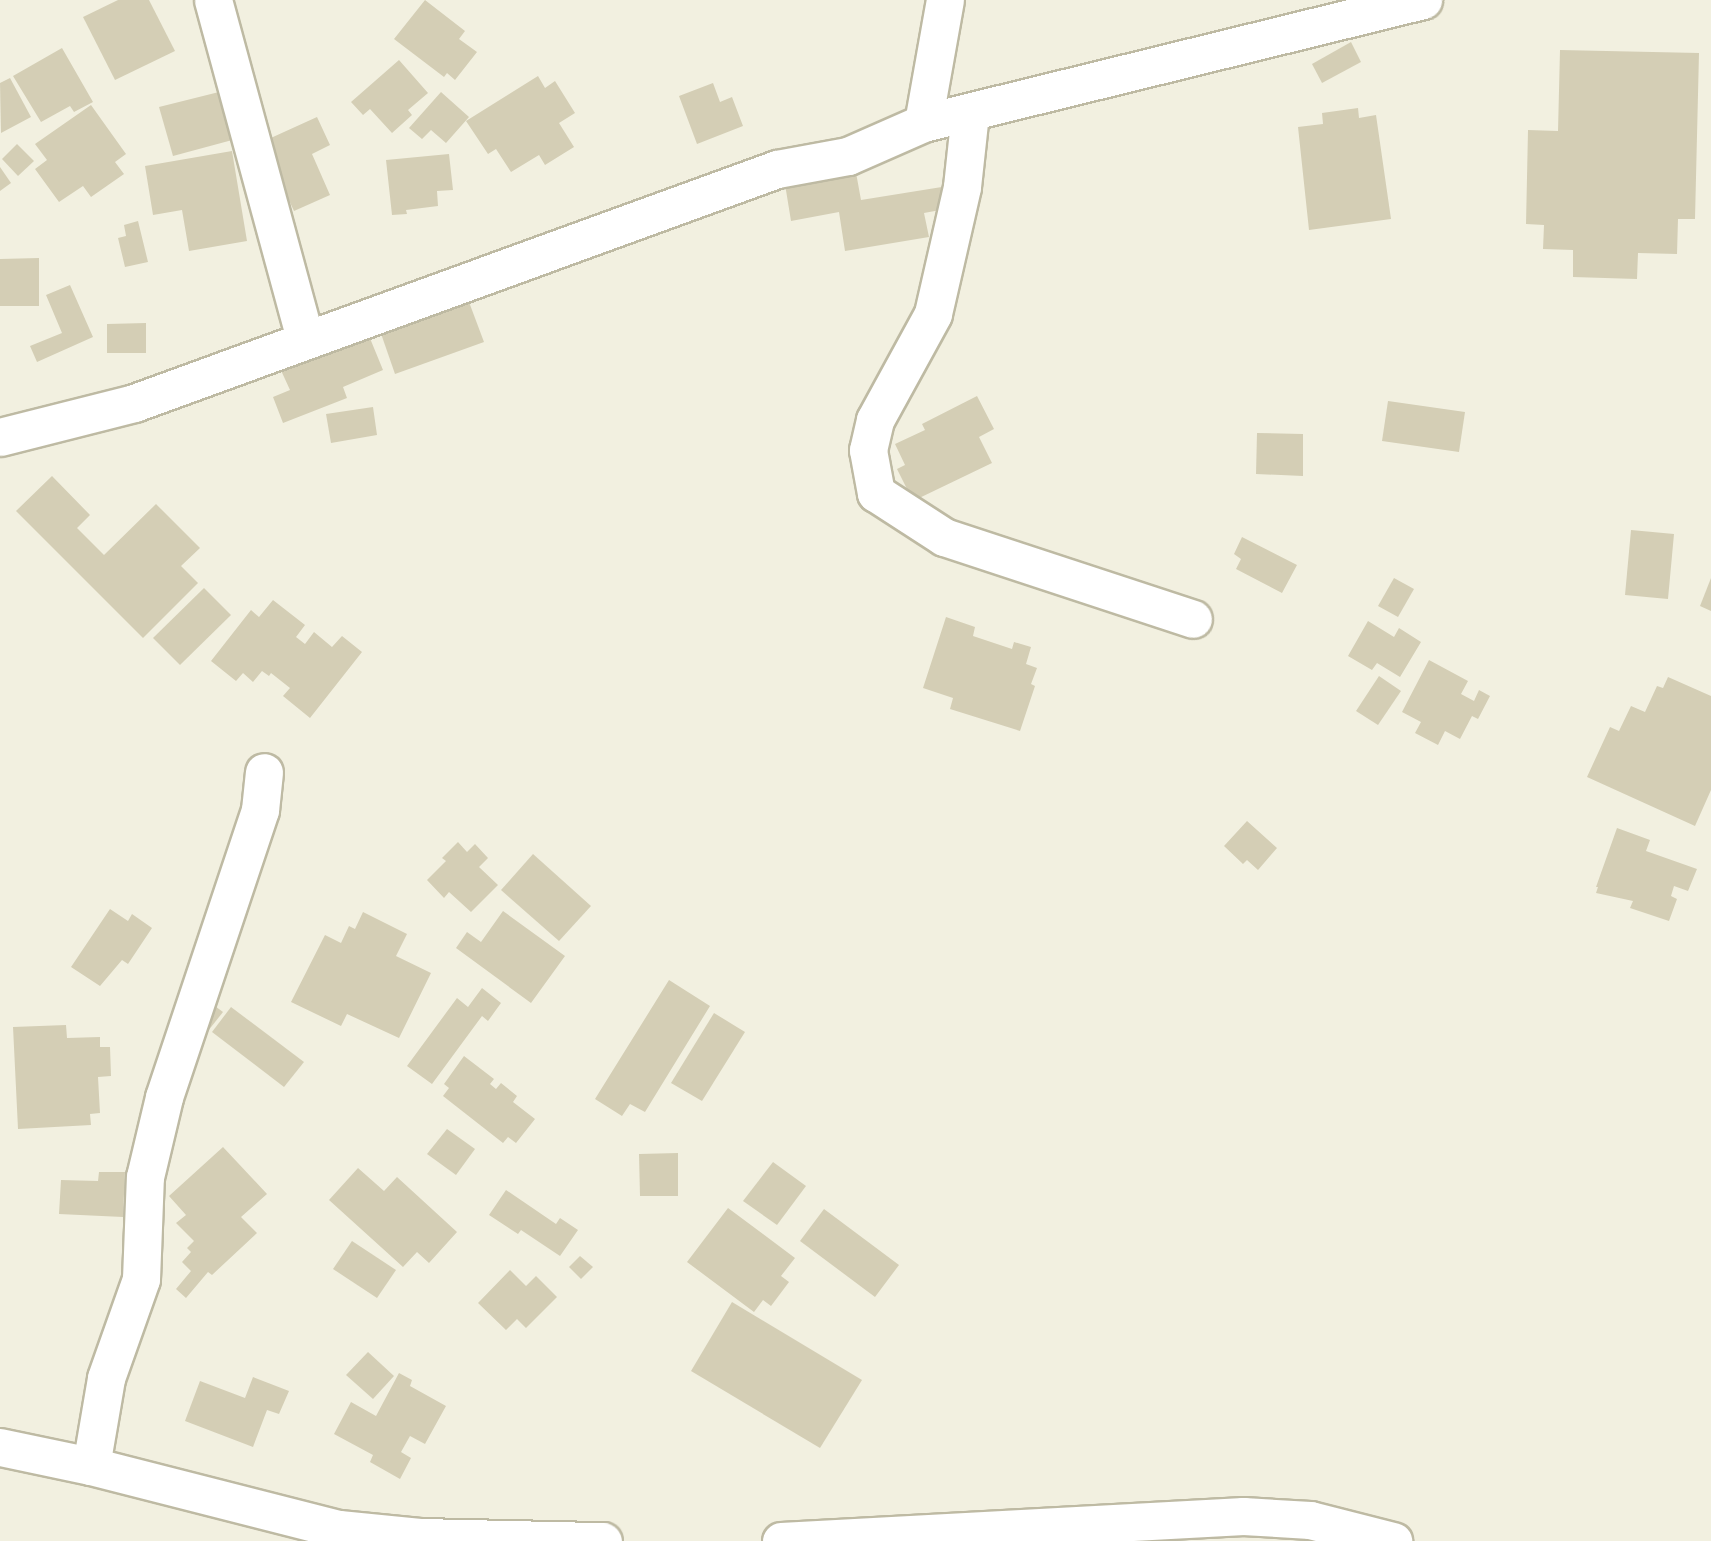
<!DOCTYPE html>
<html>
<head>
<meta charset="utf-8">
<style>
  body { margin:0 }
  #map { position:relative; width:1711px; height:1541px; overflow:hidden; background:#f2f0e0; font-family:Arial,sans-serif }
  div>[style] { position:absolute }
  .building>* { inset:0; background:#d4ceb5 }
  .roads { filter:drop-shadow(2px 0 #bebaa3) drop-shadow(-2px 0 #bebaa3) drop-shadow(0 2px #bebaa3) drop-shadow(0 -2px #bebaa3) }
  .street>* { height:37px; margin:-18.5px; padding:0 18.5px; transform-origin:18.5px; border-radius:18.5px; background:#fff }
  span { translate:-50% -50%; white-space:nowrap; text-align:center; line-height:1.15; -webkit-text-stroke:7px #fff; paint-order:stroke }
</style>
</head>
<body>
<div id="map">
  <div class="building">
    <i style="clip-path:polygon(118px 0,149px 0,175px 51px,115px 80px,83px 17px)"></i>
    <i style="clip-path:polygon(425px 0,465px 31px,459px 39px,477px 52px,455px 80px,447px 73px,444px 77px,394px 39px)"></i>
    <i style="clip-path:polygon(1351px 42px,1361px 62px,1322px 83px,1312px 64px)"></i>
    <i style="clip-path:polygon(62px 48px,93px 102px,74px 112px,70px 106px,41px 122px,13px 76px)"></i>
    <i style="clip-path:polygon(1560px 50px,1699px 53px,1695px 219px,1678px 219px,1677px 254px,1638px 253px,1637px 279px,1573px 277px,1573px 250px,1543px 249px,1544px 225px,1526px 224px,1528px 130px,1558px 131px)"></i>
    <i style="clip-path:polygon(399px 60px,428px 93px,408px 110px,412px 115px,392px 133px,370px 109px,363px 115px,351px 102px)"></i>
    <i style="clip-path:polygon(538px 76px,545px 88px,555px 81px,575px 113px,559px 123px,574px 147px,545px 165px,539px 155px,511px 172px,496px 149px,488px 154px,466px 121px)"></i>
    <i style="clip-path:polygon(10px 78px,31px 117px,1px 133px,0 83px)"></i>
    <i style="clip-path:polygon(713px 83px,720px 102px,732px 97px,743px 126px,697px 144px,679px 96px)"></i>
    <i style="clip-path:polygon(223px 91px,236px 139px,173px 156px,159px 107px)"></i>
    <i style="clip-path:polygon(441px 92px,469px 117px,446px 143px,431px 130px,422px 139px,409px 128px)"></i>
    <i style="clip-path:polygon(91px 105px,126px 154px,115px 162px,124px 174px,91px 197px,83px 186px,59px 202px,35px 169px,47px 160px,35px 144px)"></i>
    <i style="clip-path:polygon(1358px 108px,1359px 118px,1376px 115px,1391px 219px,1309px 230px,1298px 127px,1323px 124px,1322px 113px)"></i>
    <i style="clip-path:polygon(317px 117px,330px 145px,312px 154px,330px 195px,294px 211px,262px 142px)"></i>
    <i style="clip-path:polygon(17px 144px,34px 161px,18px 176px,2px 159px)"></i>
    <i style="clip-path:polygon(232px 151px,247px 241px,189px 251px,182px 210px,153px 215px,145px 166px)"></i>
    <i style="clip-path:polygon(449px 154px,453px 190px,437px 191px,438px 206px,406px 210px,407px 214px,392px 215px,386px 160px)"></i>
    <i style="clip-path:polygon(0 167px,11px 183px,0 191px)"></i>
    <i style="clip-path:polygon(855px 167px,861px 200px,948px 186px,951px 208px,924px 213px,929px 237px,845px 251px,839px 212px,791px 221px,784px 178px)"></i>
    <i style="clip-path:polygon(138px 221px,148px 262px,125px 267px,118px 238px,126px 236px,124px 225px)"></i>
    <i style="clip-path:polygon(39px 258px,39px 306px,0 306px,0 259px)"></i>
    <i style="clip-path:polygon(70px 285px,93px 337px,37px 362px,30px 346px,62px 333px,46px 295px)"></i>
    <i style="clip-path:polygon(466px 294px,484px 342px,395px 374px,378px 325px)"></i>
    <i style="clip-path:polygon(146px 323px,146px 353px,107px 353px,107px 324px)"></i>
    <i style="clip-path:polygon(367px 331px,383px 370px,343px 387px,347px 398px,283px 423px,273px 397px,290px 390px,279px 366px)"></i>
    <i style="clip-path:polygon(977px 396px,994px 429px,979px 437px,992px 463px,913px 501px,897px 469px,905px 465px,895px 444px,925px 430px,922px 424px)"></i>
    <i style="clip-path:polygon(1388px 401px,1465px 412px,1459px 452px,1382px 441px)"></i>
    <i style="clip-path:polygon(373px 407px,377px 435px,331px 443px,326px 414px)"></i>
    <i style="clip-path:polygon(1257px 433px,1303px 434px,1303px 476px,1256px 474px)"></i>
    <i style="clip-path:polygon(52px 476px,90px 515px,77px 528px,104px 555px,156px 504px,200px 548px,181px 566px,198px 583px,143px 638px,16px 511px)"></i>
    <i style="clip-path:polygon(1631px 530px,1674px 534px,1668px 599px,1625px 595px)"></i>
    <i style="clip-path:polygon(1242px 537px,1297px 565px,1282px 593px,1236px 569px,1241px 559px,1234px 554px)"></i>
    <i style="clip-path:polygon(1394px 578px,1414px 589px,1398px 617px,1378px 606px)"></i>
    <i style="clip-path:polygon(1711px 578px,1711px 611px,1700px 606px)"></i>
    <i style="clip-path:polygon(204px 588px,231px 615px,180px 665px,153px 638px)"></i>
    <i style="clip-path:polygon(273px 600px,305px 625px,296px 637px,305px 644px,314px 632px,332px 647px,342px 636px,362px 652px,310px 718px,283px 696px,290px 688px,271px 673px,269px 676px,262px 671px,253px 682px,243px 673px,236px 681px,211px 661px,251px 610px,259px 617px)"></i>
    <i style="clip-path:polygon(946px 617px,975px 627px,973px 636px,1012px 649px,1014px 642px,1031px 647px,1026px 664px,1037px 668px,1031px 684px,1035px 686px,1020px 731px,950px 709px,953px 698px,923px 688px)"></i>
    <i style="clip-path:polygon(1368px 621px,1394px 637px,1399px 628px,1421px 642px,1400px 677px,1377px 663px,1372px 670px,1348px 656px)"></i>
    <i style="clip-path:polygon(1429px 660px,1468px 681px,1461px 694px,1474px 701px,1479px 690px,1490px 696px,1478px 719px,1472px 716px,1460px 739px,1445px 731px,1438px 745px,1415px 733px,1421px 722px,1402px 712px)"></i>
    <i style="clip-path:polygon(1379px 676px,1401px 691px,1378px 725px,1356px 711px)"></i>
    <i style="clip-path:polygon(1668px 677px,1711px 696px,1711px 790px,1695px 826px,1587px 777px,1610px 727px,1619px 731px,1631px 706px,1645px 712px,1657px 686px,1663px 688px)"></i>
    <i style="clip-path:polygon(1247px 821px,1277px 848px,1258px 870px,1247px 860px,1243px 864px,1224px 846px)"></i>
    <i style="clip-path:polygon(1617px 828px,1650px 840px,1646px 851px,1697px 869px,1688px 891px,1674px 886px,1671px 896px,1677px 899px,1669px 921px,1630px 908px,1633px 901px,1596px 893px,1598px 887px,1596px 887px)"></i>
    <i style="clip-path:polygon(458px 842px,467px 852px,475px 844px,488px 858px,479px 867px,498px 885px,471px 912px,449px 892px,444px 898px,427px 880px,446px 861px,442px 858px)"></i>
    <i style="clip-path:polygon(533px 854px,591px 906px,559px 941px,501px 890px)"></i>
    <i style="clip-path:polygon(110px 909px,128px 921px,132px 914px,152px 928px,128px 964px,122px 960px,100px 986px,71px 967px)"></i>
    <i style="clip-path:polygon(503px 911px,565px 956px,531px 1003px,456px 948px,467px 932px,481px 942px)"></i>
    <i style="clip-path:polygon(363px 912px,407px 934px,396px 956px,431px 973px,399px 1038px,347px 1014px,341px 1026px,291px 1002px,325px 935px,341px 943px,349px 926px,355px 929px)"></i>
    <i style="clip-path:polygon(669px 980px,710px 1006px,645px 1112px,630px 1104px,622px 1116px,595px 1099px)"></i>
    <i style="clip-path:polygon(482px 988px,501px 1003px,488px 1021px,482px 1016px,432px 1084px,407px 1066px,457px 998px,468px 1007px)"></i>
    <i style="clip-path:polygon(208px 1001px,223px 1012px,204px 1036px,190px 1025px)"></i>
    <i style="clip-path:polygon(231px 1007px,304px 1062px,284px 1087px,212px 1032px)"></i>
    <i style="clip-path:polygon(714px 1013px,745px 1032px,702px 1101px,671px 1083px)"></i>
    <i style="clip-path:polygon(66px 1025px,67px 1038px,100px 1037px,100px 1047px,110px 1047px,111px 1076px,98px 1077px,100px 1113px,90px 1114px,91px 1125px,18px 1129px,13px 1027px)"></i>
    <i style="clip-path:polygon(464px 1056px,494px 1079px,490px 1084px,496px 1089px,501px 1083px,517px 1096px,513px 1102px,535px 1119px,516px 1143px,508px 1137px,503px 1143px,443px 1096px,449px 1088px,444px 1084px)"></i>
    <i style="clip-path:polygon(447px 1129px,475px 1149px,456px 1175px,427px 1154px)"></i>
    <i style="clip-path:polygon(223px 1147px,267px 1194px,241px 1217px,257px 1233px,212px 1275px,208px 1272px,186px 1298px,176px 1289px,191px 1271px,182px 1262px,191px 1252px,187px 1248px,194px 1241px,176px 1223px,186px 1215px,169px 1196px)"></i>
    <i style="clip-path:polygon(678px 1153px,678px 1196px,640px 1196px,639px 1154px)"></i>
    <i style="clip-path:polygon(773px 1162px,806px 1186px,777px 1225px,743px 1201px)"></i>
    <i style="clip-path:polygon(358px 1168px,384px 1191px,397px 1177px,457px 1232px,429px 1263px,417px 1252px,403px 1267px,329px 1200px)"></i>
    <i style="clip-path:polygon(99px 1172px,125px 1172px,123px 1217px,59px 1214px,61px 1180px,98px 1181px)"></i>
    <i style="clip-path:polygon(506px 1190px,556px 1224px,560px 1218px,578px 1230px,560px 1256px,521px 1230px,518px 1234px,489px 1215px)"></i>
    <i style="clip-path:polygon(728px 1208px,795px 1258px,781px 1276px,789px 1282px,771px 1306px,763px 1300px,754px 1312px,687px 1262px)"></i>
    <i style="clip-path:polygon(824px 1209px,899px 1265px,875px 1297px,800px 1241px)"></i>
    <i style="clip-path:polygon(352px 1241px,396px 1270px,377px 1298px,333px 1269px)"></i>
    <i style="clip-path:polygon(580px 1256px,593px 1267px,581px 1279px,569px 1267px)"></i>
    <i style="clip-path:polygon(510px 1270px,526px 1286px,536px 1276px,557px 1297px,526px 1328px,517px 1319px,506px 1330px,478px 1303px)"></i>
    <i style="clip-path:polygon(732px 1302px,862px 1380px,820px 1448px,691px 1371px)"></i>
    <i style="clip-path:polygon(368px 1352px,394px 1376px,373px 1399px,346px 1375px)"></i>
    <i style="clip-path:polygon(399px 1373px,412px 1380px,410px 1386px,446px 1406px,425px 1444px,410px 1436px,401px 1452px,411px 1458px,400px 1479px,370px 1462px,373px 1455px,334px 1434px,351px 1402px,376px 1416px)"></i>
    <i style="clip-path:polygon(253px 1377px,289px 1391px,279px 1414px,267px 1410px,253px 1447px,185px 1421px,200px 1381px,245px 1398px)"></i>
  </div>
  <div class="roads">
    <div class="street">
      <i style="left:213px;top:0;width:350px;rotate:74.8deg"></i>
      <i style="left:970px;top:113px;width:74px;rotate:96.2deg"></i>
      <i style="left:962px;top:187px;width:130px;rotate:102.9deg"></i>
      <i style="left:933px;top:314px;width:121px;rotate:118.7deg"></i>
      <i style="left:875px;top:420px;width:31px;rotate:103deg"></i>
      <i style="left:868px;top:450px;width:44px;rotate:79.5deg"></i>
      <i style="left:876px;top:493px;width:81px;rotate:32.9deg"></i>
      <i style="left:944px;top:537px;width:262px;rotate:18.2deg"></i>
      <i style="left:923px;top:123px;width:125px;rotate:-79.9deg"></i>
      <i style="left:0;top:437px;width:138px;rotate:-14.2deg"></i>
      <i style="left:134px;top:403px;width:684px;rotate:-20deg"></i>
      <i style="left:777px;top:169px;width:72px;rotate:-10.4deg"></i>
      <i style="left:848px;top:156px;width:82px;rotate:-23.7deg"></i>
      <i style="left:923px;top:123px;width:515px;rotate:-13.82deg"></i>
      <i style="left:0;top:1447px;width:93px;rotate:11.8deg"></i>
      <i style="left:91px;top:1466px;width:256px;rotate:14.3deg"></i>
      <i style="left:339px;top:1529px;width:81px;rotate:5.6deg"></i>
      <i style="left:420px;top:1537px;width:183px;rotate:1.3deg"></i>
      <i style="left:91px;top:1466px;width:89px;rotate:-80.3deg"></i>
      <i style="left:106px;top:1378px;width:105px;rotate:-70.5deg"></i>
      <i style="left:141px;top:1279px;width:102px;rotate:-87.8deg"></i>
      <i style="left:145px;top:1177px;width:82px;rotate:-76.6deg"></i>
      <i style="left:164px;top:1097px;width:303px;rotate:-71.5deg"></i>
      <i style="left:260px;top:810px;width:38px;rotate:-84deg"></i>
      <i style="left:781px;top:1541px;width:463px;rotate:-3.1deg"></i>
      <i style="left:1243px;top:1516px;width:67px;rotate:3.4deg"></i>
      <i style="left:1310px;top:1520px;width:86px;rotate:14.2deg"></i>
    </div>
  </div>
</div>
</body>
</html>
